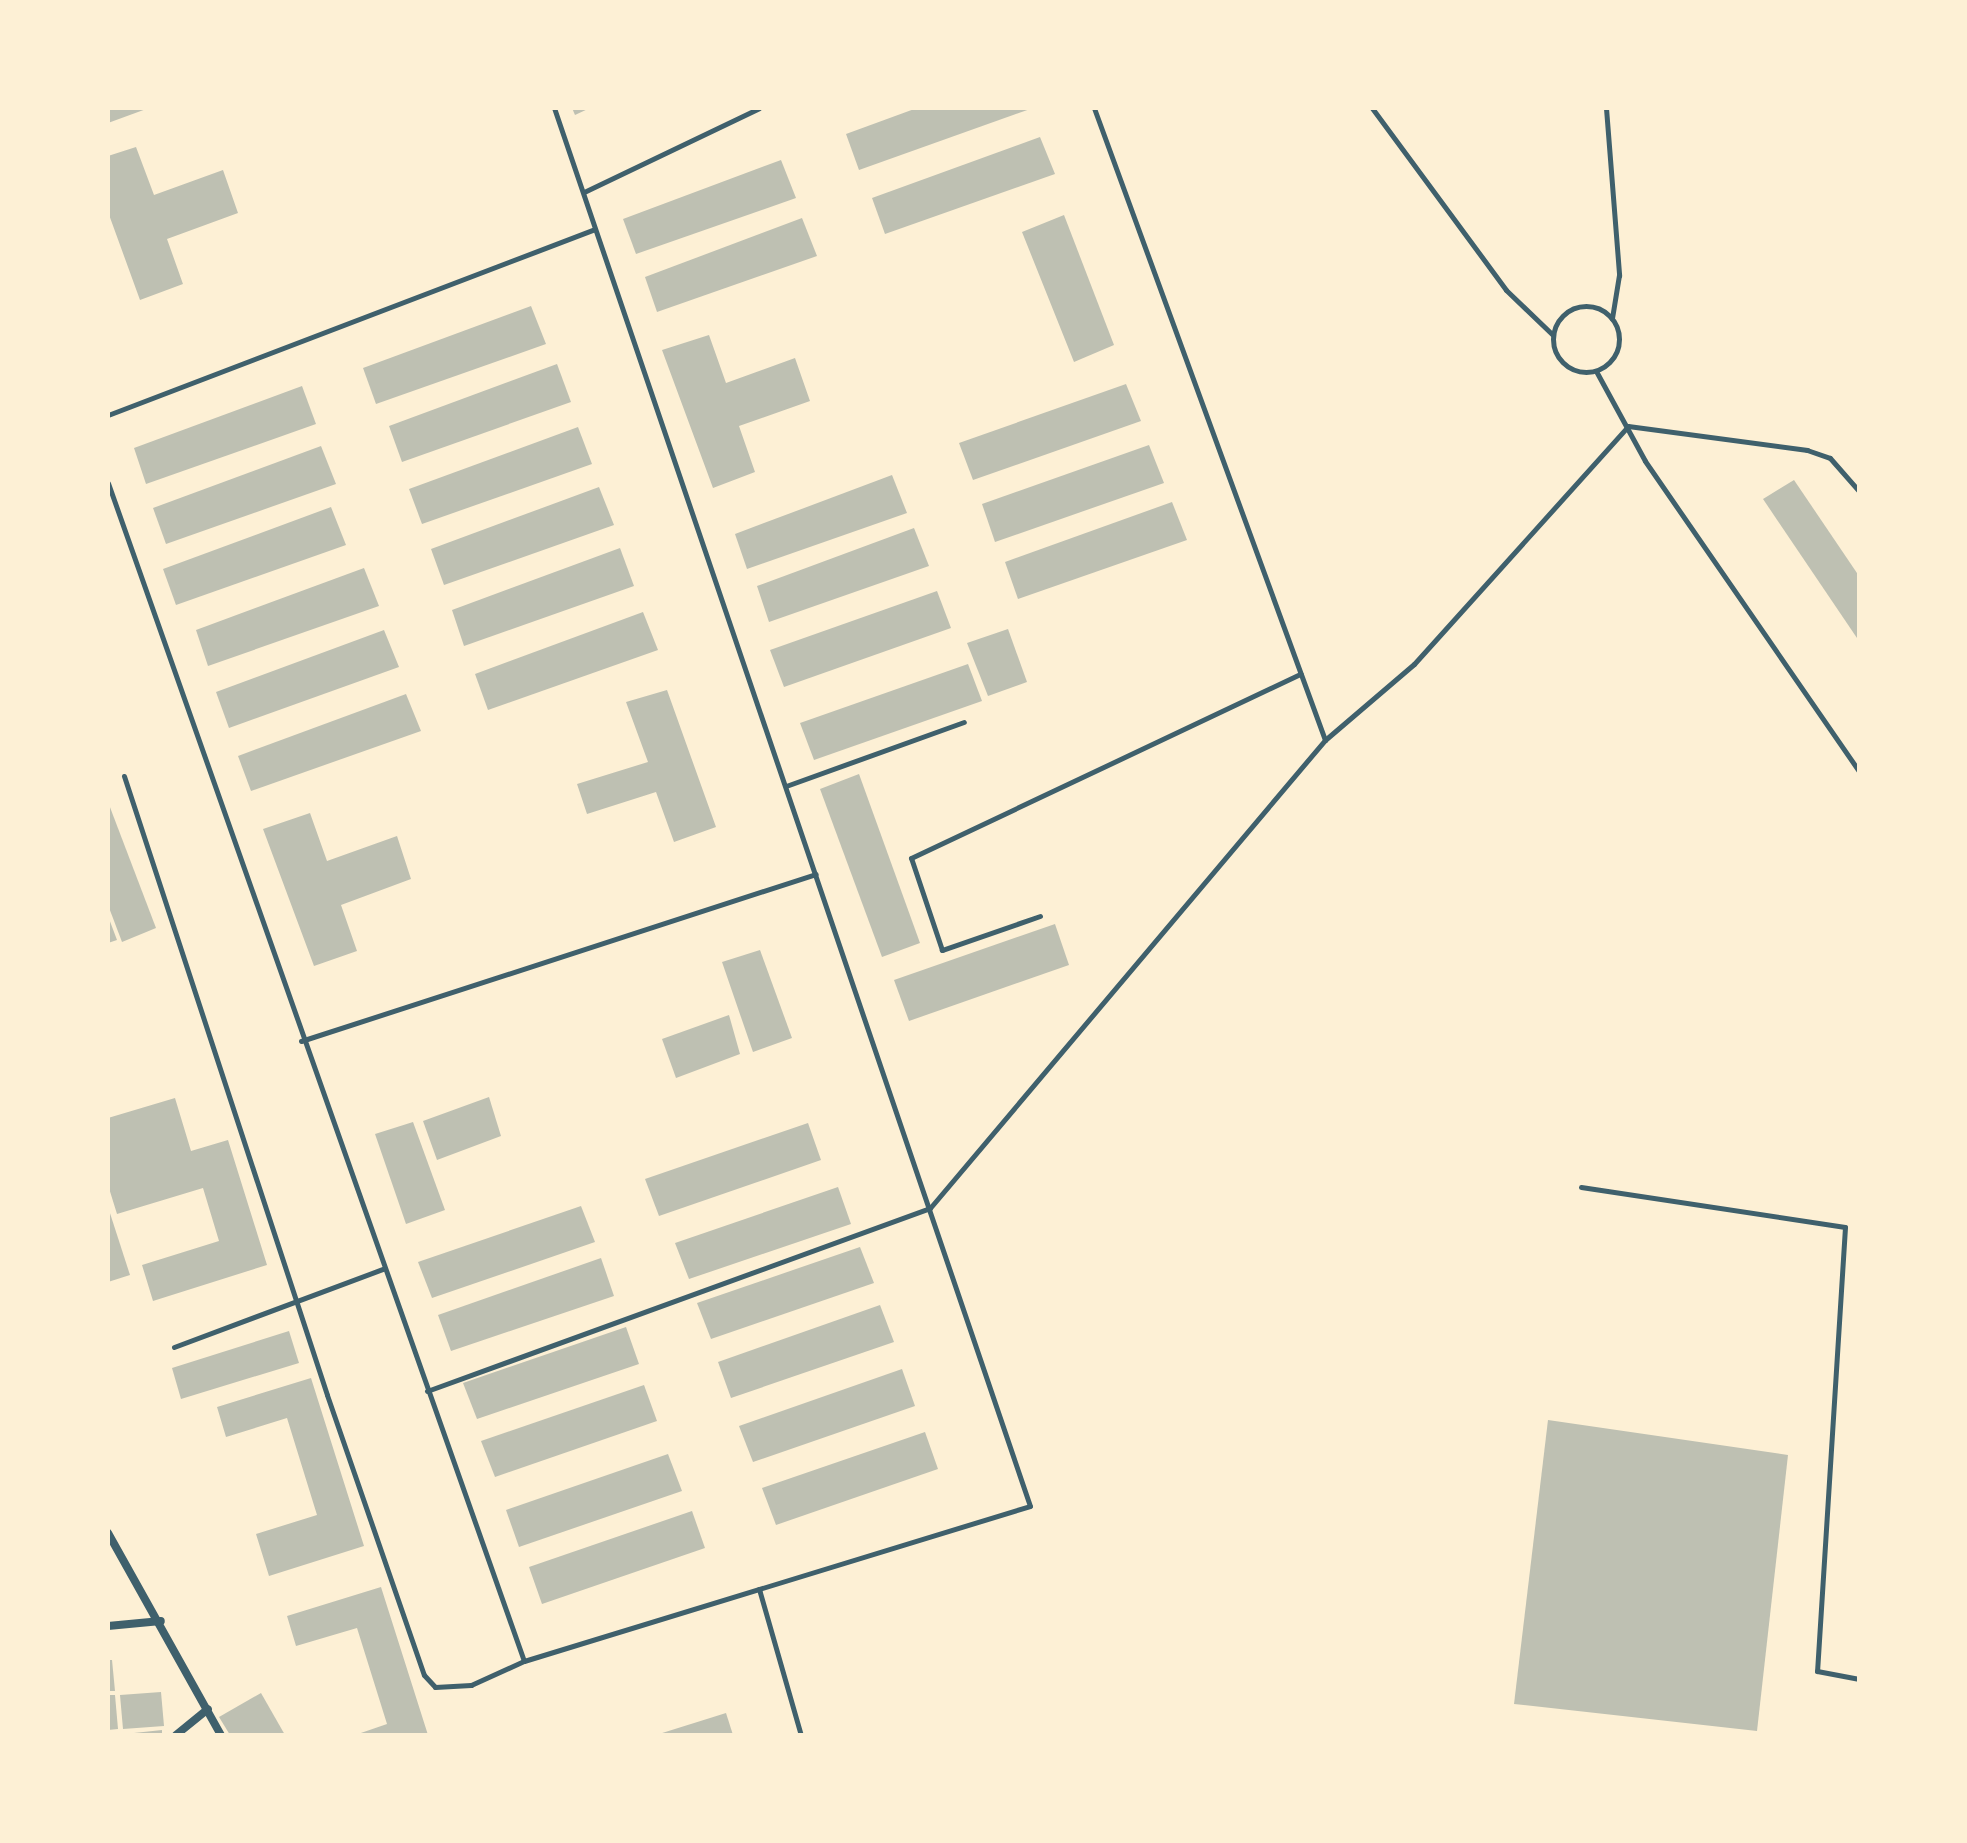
<!DOCTYPE html>
<html>
<head>
<meta charset="utf-8">
<style>
  body { margin:0 }
  #map { position:relative; width:1967px; height:1843px; overflow:hidden; background:#fdf0d5; font-family:Signika,sans-serif }
  div>[style] { position:absolute }
  .building>* { inset:0; background:#bec0b2 }
  .service>* { height:5px; margin:-2.5px; padding:0 2.5px; transform-origin:2.5px; border-radius:2.5px; background:#3f606c }
  .service>.ring { margin:-2.5px; padding:0; box-sizing:content-box; background:none; border:5px solid #3f606c; border-radius:50% }
  .minor>* { height:8px; margin:-4px; padding:0 4px; transform-origin:4px; border-radius:4px; background:#3f606c }
  span { translate:-50% -50%; white-space:nowrap; text-align:center; line-height:1.15; -webkit-text-stroke:7px #fdf0d5; paint-order:stroke }
  .frame { position:absolute; inset:0; border:110px solid #fdf0d5; pointer-events:none }
</style>
</head>
<body>
<div id="map">
  <div class="building">
    <i style="clip-path:polygon(108px 108px,149px 108px,108px 123px)"></i>
    <i style="clip-path:polygon(572px 108px,590px 108px,575px 115px)"></i>
    <i style="clip-path:polygon(917px 108px,1033px 108px,859px 170px,846px 134px)"></i>
    <i style="clip-path:polygon(1040px 137px,1055px 174px,885px 234px,872px 198px)"></i>
    <i style="clip-path:polygon(136px 147px,154px 195px,223px 170px,238px 213px,167px 239px,183px 284px,140px 300px,108px 212px,108px 156px)"></i>
    <i style="clip-path:polygon(781px 160px,796px 198px,636px 254px,623px 219px)"></i>
    <i style="clip-path:polygon(1064px 215px,1114px 345px,1074px 362px,1022px 232px)"></i>
    <i style="clip-path:polygon(802px 218px,817px 256px,657px 312px,645px 277px)"></i>
    <i style="clip-path:polygon(531px 306px,546px 344px,376px 404px,363px 368px)"></i>
    <i style="clip-path:polygon(709px 335px,726px 383px,795px 358px,810px 401px,739px 426px,755px 472px,713px 488px,662px 350px)"></i>
    <i style="clip-path:polygon(557px 364px,571px 402px,402px 462px,389px 426px)"></i>
    <i style="clip-path:polygon(1126px 384px,1141px 421px,973px 480px,959px 443px)"></i>
    <i style="clip-path:polygon(302px 386px,316px 424px,146px 484px,134px 448px)"></i>
    <i style="clip-path:polygon(578px 427px,592px 464px,422px 524px,409px 489px)"></i>
    <i style="clip-path:polygon(1149px 445px,1164px 483px,995px 542px,982px 504px)"></i>
    <i style="clip-path:polygon(321px 446px,336px 484px,166px 544px,153px 508px)"></i>
    <i style="clip-path:polygon(892px 475px,907px 513px,747px 569px,735px 534px)"></i>
    <i style="clip-path:polygon(1794px 480px,1859px 576px,1859px 641px,1763px 499px)"></i>
    <i style="clip-path:polygon(599px 487px,614px 525px,444px 585px,431px 549px)"></i>
    <i style="clip-path:polygon(1172px 502px,1187px 540px,1018px 599px,1005px 562px)"></i>
    <i style="clip-path:polygon(331px 507px,346px 545px,176px 605px,163px 569px)"></i>
    <i style="clip-path:polygon(914px 528px,929px 566px,769px 622px,757px 586px)"></i>
    <i style="clip-path:polygon(620px 548px,634px 586px,464px 646px,452px 610px)"></i>
    <i style="clip-path:polygon(364px 568px,379px 606px,208px 666px,196px 630px)"></i>
    <i style="clip-path:polygon(937px 591px,951px 628px,784px 687px,770px 650px)"></i>
    <i style="clip-path:polygon(643px 612px,658px 650px,488px 710px,475px 674px)"></i>
    <i style="clip-path:polygon(1008px 629px,1027px 682px,988px 696px,967px 643px)"></i>
    <i style="clip-path:polygon(384px 630px,399px 667px,229px 728px,216px 692px)"></i>
    <i style="clip-path:polygon(968px 664px,982px 701px,814px 760px,800px 723px)"></i>
    <i style="clip-path:polygon(667px 690px,716px 827px,674px 842px,656px 792px,587px 814px,577px 784px,648px 762px,626px 702px)"></i>
    <i style="clip-path:polygon(406px 694px,421px 731px,251px 791px,238px 756px)"></i>
    <i style="clip-path:polygon(859px 774px,920px 943px,882px 957px,820px 789px)"></i>
    <i style="clip-path:polygon(108px 802px,156px 928px,122px 942px,108px 905px)"></i>
    <i style="clip-path:polygon(310px 813px,327px 861px,397px 836px,411px 879px,341px 905px,357px 951px,314px 966px,263px 829px)"></i>
    <i style="clip-path:polygon(108px 916px,117px 940px,108px 943px)"></i>
    <i style="clip-path:polygon(1055px 924px,1069px 965px,909px 1021px,894px 980px)"></i>
    <i style="clip-path:polygon(760px 950px,792px 1038px,753px 1052px,722px 962px)"></i>
    <i style="clip-path:polygon(729px 1015px,740px 1054px,676px 1078px,662px 1039px)"></i>
    <i style="clip-path:polygon(489px 1097px,501px 1136px,437px 1160px,423px 1121px)"></i>
    <i style="clip-path:polygon(175px 1098px,191px 1151px,228px 1140px,267px 1265px,153px 1301px,142px 1265px,219px 1241px,203px 1188px,117px 1214px,108px 1185px,108px 1118px)"></i>
    <i style="clip-path:polygon(413px 1122px,445px 1210px,406px 1224px,375px 1134px)"></i>
    <i style="clip-path:polygon(808px 1123px,821px 1160px,659px 1216px,645px 1179px)"></i>
    <i style="clip-path:polygon(838px 1187px,851px 1224px,689px 1279px,675px 1243px)"></i>
    <i style="clip-path:polygon(581px 1206px,595px 1242px,432px 1298px,418px 1262px)"></i>
    <i style="clip-path:polygon(108px 1207px,130px 1275px,108px 1282px)"></i>
    <i style="clip-path:polygon(860px 1247px,874px 1283px,711px 1339px,697px 1303px)"></i>
    <i style="clip-path:polygon(601px 1258px,614px 1296px,451px 1351px,438px 1315px)"></i>
    <i style="clip-path:polygon(880px 1305px,894px 1342px,731px 1398px,718px 1362px)"></i>
    <i style="clip-path:polygon(626px 1327px,639px 1364px,477px 1419px,463px 1383px)"></i>
    <i style="clip-path:polygon(289px 1331px,299px 1363px,181px 1399px,172px 1368px)"></i>
    <i style="clip-path:polygon(902px 1369px,915px 1406px,753px 1462px,739px 1426px)"></i>
    <i style="clip-path:polygon(311px 1378px,364px 1546px,269px 1576px,256px 1534px,317px 1515px,287px 1418px,226px 1437px,217px 1407px)"></i>
    <i style="clip-path:polygon(644px 1385px,657px 1421px,495px 1477px,481px 1441px)"></i>
    <i style="clip-path:polygon(1548px 1420px,1788px 1455px,1757px 1731px,1514px 1704px)"></i>
    <i style="clip-path:polygon(925px 1432px,938px 1469px,776px 1525px,762px 1488px)"></i>
    <i style="clip-path:polygon(668px 1454px,682px 1491px,519px 1547px,506px 1510px)"></i>
    <i style="clip-path:polygon(692px 1511px,705px 1548px,542px 1604px,529px 1567px)"></i>
    <i style="clip-path:polygon(381px 1587px,428px 1735px,355px 1735px,387px 1724px,357px 1628px,296px 1646px,287px 1616px)"></i>
    <i style="clip-path:polygon(108px 1660px,112px 1660px,115px 1691px,108px 1691px)"></i>
    <i style="clip-path:polygon(161px 1692px,164px 1726px,123px 1729px,120px 1695px)"></i>
    <i style="clip-path:polygon(261px 1693px,285px 1735px,230px 1735px,219px 1717px)"></i>
    <i style="clip-path:polygon(108px 1695px,115px 1695px,118px 1729px,108px 1730px)"></i>
    <i style="clip-path:polygon(726px 1713px,733px 1735px,659px 1735px,659px 1734px)"></i>
    <i style="clip-path:polygon(162px 1730px,162px 1735px,134px 1735px,134px 1733px)"></i>
  </div>
  <div class="service">
    <i style="left:1094px;top:108px;width:673px;rotate:69.92deg"></i>
    <i style="left:1325px;top:740px;width:117px;rotate:-40.5deg"></i>
    <i style="left:1414px;top:664px;width:320px;rotate:-48deg"></i>
    <i style="left:1628px;top:426px;width:181px;rotate:7.6deg"></i>
    <i style="left:1807px;top:450px;width:24px;rotate:19deg"></i>
    <i style="left:1830px;top:458px;width:44px;rotate:48.7deg"></i>
    <i style="left:1372px;top:108px;width:226px;rotate:53.6deg"></i>
    <i style="left:1506px;top:290px;width:65px;rotate:43.8deg"></i>
    <i style="left:1606px;top:108px;width:168px;rotate:85.5deg"></i>
    <i style="left:1619px;top:275px;width:44px;rotate:99.2deg"></i>
    <i style="left:584px;top:192px;width:194px;rotate:-25.6deg"></i>
    <i class="ring" style="left:1553px;top:306px;width:61px;height:61px"></i>
    <i style="left:1596px;top:371px;width:102px;rotate:61.4deg"></i>
    <i style="left:1645px;top:461px;width:377px;rotate:55.4deg"></i>
    <i style="left:108px;top:415px;width:521px;rotate:-20.9deg"></i>
    <i style="left:108px;top:483px;width:1249px;rotate:70.55deg"></i>
    <i style="left:124px;top:776px;width:651px;rotate:71.84deg"></i>
    <i style="left:327px;top:1395px;width:296px;rotate:70.9deg"></i>
    <i style="left:424px;top:1675px;width:16px;rotate:47deg"></i>
    <i style="left:435px;top:1687px;width:36px;rotate:-3deg"></i>
    <i style="left:471px;top:1685px;width:58px;rotate:-24.4deg"></i>
    <i style="left:524px;top:1661px;width:529px;rotate:-17.03deg"></i>
    <i style="left:1030px;top:1506px;width:1477px;rotate:-108.8deg"></i>
    <i style="left:786px;top:786px;width:189px;rotate:-19.8deg"></i>
    <i style="left:1040px;top:916px;width:104px;rotate:160.9deg"></i>
    <i style="left:942px;top:950px;width:97px;rotate:-108.6deg"></i>
    <i style="left:911px;top:858px;width:431px;rotate:-25.3deg"></i>
    <i style="left:301px;top:1041px;width:541px;rotate:-17.97deg"></i>
    <i style="left:1581px;top:1187px;width:267px;rotate:8.6deg"></i>
    <i style="left:1845px;top:1227px;width:445px;rotate:93.6deg"></i>
    <i style="left:1817px;top:1671px;width:43px;rotate:10.8deg"></i>
    <i style="left:174px;top:1347px;width:223px;rotate:-20.5deg"></i>
    <i style="left:427px;top:1391px;width:535px;rotate:-19.99deg"></i>
    <i style="left:930px;top:1208px;width:612px;rotate:-49.84deg"></i>
    <i style="left:759px;top:1589px;width:152px;rotate:74deg"></i>
  </div>
  <div class="minor">
    <i style="left:108px;top:1533px;width:231px;rotate:60.8deg"></i>
    <i style="left:108px;top:1626px;width:53px;rotate:-5.4deg"></i>
    <i style="left:176px;top:1735px;width:41px;rotate:-39.1deg"></i>
  </div>
  <div class="frame"></div>
</div>
</body>
</html>
